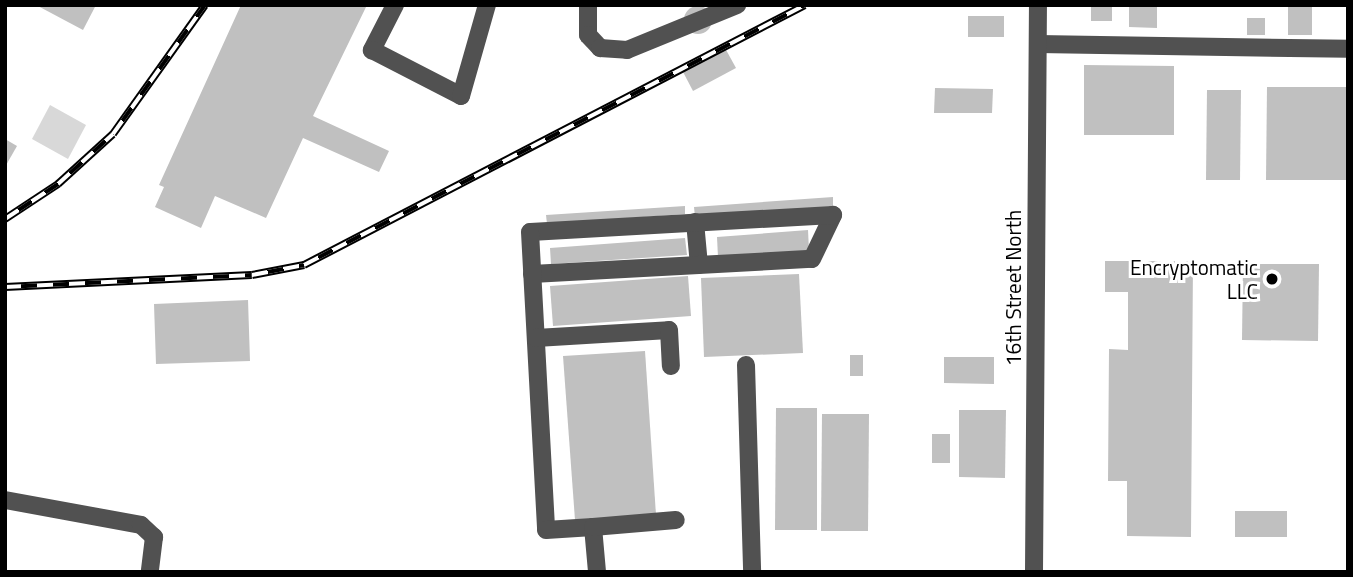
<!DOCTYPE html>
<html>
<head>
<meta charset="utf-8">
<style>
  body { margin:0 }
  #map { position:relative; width:1353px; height:577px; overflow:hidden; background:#fff; font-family:"Titillium Web",sans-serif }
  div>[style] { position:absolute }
  .green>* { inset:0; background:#d8d8d8 }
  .building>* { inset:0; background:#c0c0c0 }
  .round { border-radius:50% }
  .minor>* { height:18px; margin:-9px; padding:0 9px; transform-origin:9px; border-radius:9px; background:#515151 }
  .rail>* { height:8px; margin-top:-4px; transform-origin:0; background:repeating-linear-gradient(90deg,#fff 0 16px,#000 0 32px); box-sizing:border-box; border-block:2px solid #000 }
  .dots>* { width:19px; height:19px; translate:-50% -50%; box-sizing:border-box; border:4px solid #fff; border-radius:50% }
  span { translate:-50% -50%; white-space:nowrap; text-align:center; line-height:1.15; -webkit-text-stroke:6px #fff; paint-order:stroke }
  .poi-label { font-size:21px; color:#000 }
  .right { translate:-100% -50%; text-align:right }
  .street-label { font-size:21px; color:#000 }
  .frame { position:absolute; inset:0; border:7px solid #000; pointer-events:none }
</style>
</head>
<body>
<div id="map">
  <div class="green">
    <i style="clip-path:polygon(50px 105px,86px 125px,68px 159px,32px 139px)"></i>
  </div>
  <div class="building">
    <i style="clip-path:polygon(36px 5px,96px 5px,83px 30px)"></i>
    <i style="clip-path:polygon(241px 5px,367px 5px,313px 116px,389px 151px,379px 172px,303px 138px,266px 218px,215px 196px,201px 228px,155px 207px,164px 187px,159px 185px)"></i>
    <i style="clip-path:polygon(1091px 5px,1112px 5px,1112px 21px,1091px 21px)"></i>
    <i style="clip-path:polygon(1129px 5px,1157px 5px,1157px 28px,1129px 27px)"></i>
    <i style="clip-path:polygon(1288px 5px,1312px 5px,1312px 35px,1288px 35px)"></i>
    <i class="round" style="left:684px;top:6px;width:28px;height:28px"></i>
    <i style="clip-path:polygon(968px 16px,1004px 16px,1004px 37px,968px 37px)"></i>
    <i style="clip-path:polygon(1247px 18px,1265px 18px,1265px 35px,1247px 35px)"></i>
    <i style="clip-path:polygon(725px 48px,736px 68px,693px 91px,682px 70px)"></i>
    <i style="clip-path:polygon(1084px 65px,1174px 66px,1174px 135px,1084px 135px)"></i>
    <i style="clip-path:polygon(1267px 87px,1348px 87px,1348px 180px,1266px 180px)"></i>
    <i style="clip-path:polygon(935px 88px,993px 89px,992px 113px,934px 113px)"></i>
    <i style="clip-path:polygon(1207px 90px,1241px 90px,1240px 180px,1206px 180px)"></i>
    <i style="clip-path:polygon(5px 139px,17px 146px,5px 167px)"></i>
    <i style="clip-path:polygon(833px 197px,833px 207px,695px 217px,694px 207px)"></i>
    <i style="clip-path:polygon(685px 206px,685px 214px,547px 224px,546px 215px)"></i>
    <i style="clip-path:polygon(808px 230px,809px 251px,718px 257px,717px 237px)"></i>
    <i style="clip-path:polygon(685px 238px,687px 255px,551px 264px,550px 248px)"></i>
    <i style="clip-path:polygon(1105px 261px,1193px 261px,1191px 537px,1127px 536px,1127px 481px,1108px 481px,1109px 349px,1128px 350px,1128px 292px,1105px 292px)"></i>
    <i style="clip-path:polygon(1243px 264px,1319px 264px,1318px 341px,1242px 340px)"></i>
    <i style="clip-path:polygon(799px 274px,803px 353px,704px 357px,701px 278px)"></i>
    <i style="clip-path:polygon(688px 276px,691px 316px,553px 326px,550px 286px)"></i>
    <i style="clip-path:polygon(248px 300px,250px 361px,156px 364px,154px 304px)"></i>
    <i style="clip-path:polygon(645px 351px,656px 515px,575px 520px,563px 356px)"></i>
    <i style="clip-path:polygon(850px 355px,863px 355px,863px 376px,850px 376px)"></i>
    <i style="clip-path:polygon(944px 357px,994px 357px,994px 384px,944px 383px)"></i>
    <i style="clip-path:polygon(776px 408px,817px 408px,817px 530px,775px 530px)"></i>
    <i style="clip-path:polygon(959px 410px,1006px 410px,1005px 478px,959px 477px)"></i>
    <i style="clip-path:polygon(822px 414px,869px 414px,868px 531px,821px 531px)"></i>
    <i style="clip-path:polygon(932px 434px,950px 434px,950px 463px,932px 463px)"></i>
    <i style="clip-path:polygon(1235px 511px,1287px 511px,1287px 537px,1235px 537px)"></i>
  </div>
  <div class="minor">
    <i style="left:395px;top:5px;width:51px;rotate:117.1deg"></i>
    <i style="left:372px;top:50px;width:100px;rotate:27.3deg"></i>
    <i style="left:461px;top:96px;width:95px;rotate:-74.1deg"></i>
    <i style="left:588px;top:5px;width:30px;rotate:90deg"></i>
    <i style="left:588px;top:35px;width:18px;rotate:47deg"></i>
    <i style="left:600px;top:48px;width:27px;rotate:4deg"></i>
    <i style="left:627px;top:50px;width:119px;rotate:-22.2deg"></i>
    <i style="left:1038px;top:44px;width:310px;rotate:0.9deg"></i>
    <i style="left:695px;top:222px;width:43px;rotate:84.7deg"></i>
    <i style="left:532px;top:274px;width:280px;rotate:-3.1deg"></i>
    <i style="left:812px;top:259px;width:49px;rotate:-64.5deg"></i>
    <i style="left:833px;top:215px;width:303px;rotate:176.8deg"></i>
    <i style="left:530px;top:232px;width:298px;rotate:86.9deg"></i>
    <i style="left:546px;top:530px;width:47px;rotate:-3.7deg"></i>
    <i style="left:593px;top:527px;width:45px;rotate:84.9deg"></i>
    <i style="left:536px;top:338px;width:133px;rotate:-3.4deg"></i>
    <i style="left:669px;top:330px;width:36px;rotate:87deg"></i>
    <i style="left:746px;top:365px;width:207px;rotate:88.3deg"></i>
    <i style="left:5px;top:500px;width:138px;rotate:10.4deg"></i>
    <i style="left:141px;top:525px;width:18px;rotate:43deg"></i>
    <i style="left:154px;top:537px;width:35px;rotate:97deg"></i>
    <i style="left:593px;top:527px;width:83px;rotate:-4.8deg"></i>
    <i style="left:1034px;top:572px;width:567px;rotate:-89.6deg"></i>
  </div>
  <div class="rail">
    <i style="left:5px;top:219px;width:64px;rotate:-33.4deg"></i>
    <i style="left:58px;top:184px;width:74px;rotate:-42.3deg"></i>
    <i style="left:113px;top:134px;width:158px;rotate:-54.5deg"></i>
    <i style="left:5px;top:287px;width:247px;rotate:-2.8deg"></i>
    <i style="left:252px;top:275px;width:53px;rotate:-10.9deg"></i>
    <i style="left:304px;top:265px;width:564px;rotate:-27.43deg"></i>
  </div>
  <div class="dots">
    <i style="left:1272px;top:279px;background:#000"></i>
  </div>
  <div class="poi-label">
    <span class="right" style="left:1258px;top:279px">Encryptomatic<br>LLC</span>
  </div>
  <div class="street-label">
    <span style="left:1013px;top:288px;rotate:-90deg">16th Street North</span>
  </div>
  <div class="frame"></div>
</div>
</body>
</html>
